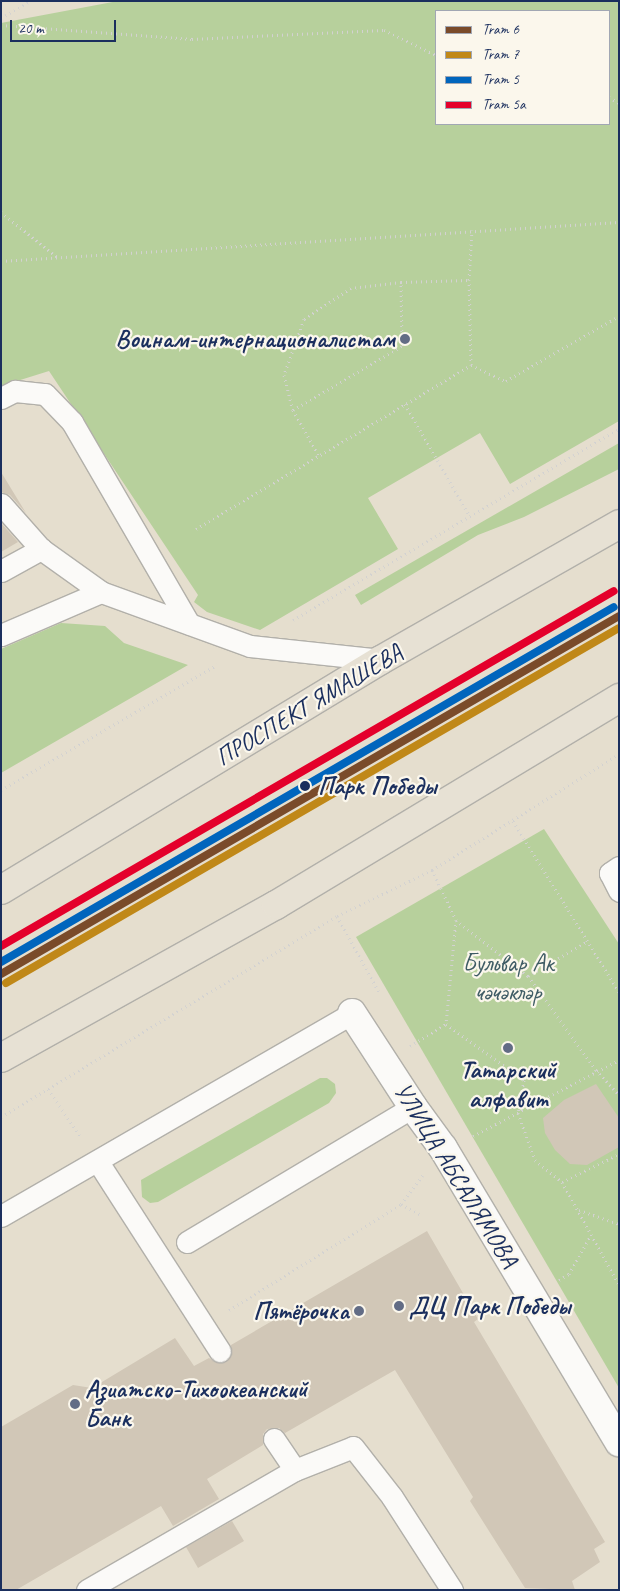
<!DOCTYPE html>
<html>
<head>
<meta charset="utf-8">
<style>
  body { margin:0 }
  #map { position:relative; width:620px; height:1591px; overflow:hidden; background:#e5dece; font-family:Caveat,sans-serif }
  div>[style] { position:absolute }
  .green>* { inset:0; background:#b7d09c }
  .building>* { inset:0; background:#d1c7b7 }
  .path>* { height:3px; margin-top:-1.5px; transform-origin:0; background:repeating-linear-gradient(90deg,#d3d2d1 0 1px,transparent 0 5px) }
  .roads { filter:drop-shadow(1px 0 #b2b0aa) drop-shadow(-1px 0 #b2b0aa) drop-shadow(0 1px #b2b0aa) drop-shadow(0 -1px #b2b0aa) }
  .lane>* { height:21px; margin:-10.5px; padding:0 10.5px; transform-origin:10.5px; border-radius:10.5px; background:#fbfaf8 }
  .street>* { height:28px; margin:-14px; padding:0 14px; transform-origin:14px; border-radius:14px; background:#fbfaf8 }
  .primary>* { height:28px; margin:-14px; padding:0 14px; transform-origin:14px; border-radius:14px; background:#e7e1d4 }
  .tram-1>* { height:8px; margin:-4px; padding:0 4px; transform-origin:4px; border-radius:4px; background:#7a4b2a }
  .tram-2>* { height:8px; margin:-4px; padding:0 4px; transform-origin:4px; border-radius:4px; background:#c08818 }
  .tram-3>* { height:8px; margin:-4px; padding:0 4px; transform-origin:4px; border-radius:4px; background:#0065bd }
  .tram-4>* { height:8px; margin:-4px; padding:0 4px; transform-origin:4px; border-radius:4px; background:#e4002b }
  .dots>* { width:14px; height:14px; translate:-50% -50%; box-sizing:border-box; border:2px solid #fbf7ec; border-radius:50% }
  span { translate:-50% -50%; white-space:nowrap; text-align:center; line-height:1.15; -webkit-text-stroke:4.5px #fbf7ec; paint-order:stroke }
  .poi-label { font-size:25px; color:#1b2f5e; font-weight:700 }
  .right { translate:-100% -50%; text-align:right }
  .left { translate:0 -50%; text-align:left }
  .street-label { font-size:25px; color:#1b2f5e }
  .stop-label { font-size:25px; color:#1b2f5e; font-weight:700 }
  .park-label { font-size:25px; color:#3f5c65 }
  .frame { position:absolute; inset:0; border:2px solid #1b2f5e; pointer-events:none }
  .legend { position:absolute; left:435px; top:10px; width:175px; height:115px; box-sizing:border-box; background:#fbf7ec; border:1px solid #a1a7b3; margin:0; padding:6px 9px; list-style:none; font-size:15px; color:#1b2f5e }
  .legend li { display:flex; align-items:center; gap:10px; height:25px }
  .legend b { width:25px; border:1px solid #a1a7b3 }
  .scale { position:absolute; left:10px; top:20px; width:106px; height:22px; box-sizing:border-box; border:2px solid #1b2f5e; border-top:0; padding-left:6px; font-size:15px; line-height:18px; white-space:nowrap; color:#1b2f5e; -webkit-text-stroke:4px #fbf7ec; paint-order:stroke }
</style>
</head>
<body>
<div id="map">
  <div class="green">
    <i style="clip-path:polygon(evenodd,118px 1px,619px 1px,619px 421px,510px 484px,480px 433px,368px 498px,398px 549px,260px 630px,207px 612px,194px 602px,198px 595px,49px 371px,1px 386px,1px 23px,118px 1px,436px 11px,609px 11px,609px 124px,436px 124px,436px 11px)"></i>
    <i style="clip-path:polygon(619px 443px,619px 469px,524px 517px,478px 535px,361px 605px,355px 595px)"></i>
    <i style="clip-path:polygon(61px 623px,105px 626px,124px 643px,188px 665px,1px 773px,1px 649px)"></i>
    <i style="clip-path:polygon(544px 829px,619px 944px,619px 1388px,356px 937px)"></i>
    <i style="clip-path:polygon(320px 1078px,327px 1078px,335px 1084px,336px 1093px,329px 1103px,158px 1202px,150px 1203px,142px 1197px,141px 1180px)"></i>
  </div>
  <div class="building">
    <i style="clip-path:polygon(1px 472px,26px 513px,10px 495px,1px 492px)"></i>
    <i style="clip-path:polygon(1px 523px,18px 542px,1px 552px)"></i>
    <i style="clip-path:polygon(596px 1084px,619px 1118px,619px 1147px,587px 1165px,570px 1164px,555px 1150px,545px 1133px,543px 1118px,564px 1100px)"></i>
    <i style="clip-path:polygon(427px 1231px,478px 1319px,474px 1322px,605px 1542px,594px 1549px,600px 1562px,572px 1581px,575px 1590px,525px 1588px,470px 1501px,473px 1497px,395px 1370px,285px 1433px,279px 1428px,267px 1429px,263px 1434px,263px 1445px,207px 1479px,219px 1499px,173px 1526px,161px 1506px,16px 1590px,1px 1590px,1px 1427px,73px 1385px,92px 1388px,175px 1338px,194px 1366px,209px 1358px,215px 1362px,226px 1362px,231px 1356px,231px 1345px)"></i>
    <i style="clip-path:polygon(232px 1521px,244px 1541px,198px 1568px,186px 1547px)"></i>
  </div>
  <div class="path">
    <i style="left:1px;top:18px;width:34px;rotate:-30deg"></i>
    <i style="left:1px;top:25px;width:192px;rotate:4.2deg"></i>
    <i style="left:192px;top:39px;width:192px;rotate:-2.7deg"></i>
    <i style="left:384px;top:30px;width:58px;rotate:25.7deg"></i>
    <i style="left:609px;top:97px;width:12px;rotate:31deg"></i>
    <i style="left:1px;top:212px;width:72px;rotate:38.8deg"></i>
    <i style="left:1px;top:261px;width:619px;rotate:-3.61deg"></i>
    <i style="left:401px;top:282px;width:68px;rotate:-1.7deg"></i>
    <i style="left:471px;top:365px;width:85px;rotate:-91.3deg"></i>
    <i style="left:469px;top:280px;width:50px;rotate:-86.6deg"></i>
    <i style="left:405px;top:404px;width:128px;rotate:60deg"></i>
    <i style="left:293px;top:410px;width:126px;rotate:-30.4deg"></i>
    <i style="left:402px;top:346px;width:64px;rotate:-90.9deg"></i>
    <i style="left:401px;top:282px;width:50px;rotate:173.2deg"></i>
    <i style="left:351px;top:288px;width:56px;rotate:146.6deg"></i>
    <i style="left:304px;top:319px;width:59px;rotate:109.7deg"></i>
    <i style="left:284px;top:375px;width:36px;rotate:76deg"></i>
    <i style="left:293px;top:410px;width:53px;rotate:60.5deg"></i>
    <i style="left:196px;top:529px;width:320px;rotate:-30.8deg"></i>
    <i style="left:471px;top:365px;width:38px;rotate:25deg"></i>
    <i style="left:506px;top:381px;width:130px;rotate:-29.9deg"></i>
    <i style="left:293px;top:620px;width:378px;rotate:-30.4deg"></i>
    <i style="left:1px;top:790px;width:250px;rotate:-30.1deg"></i>
    <i style="left:513px;top:821px;width:201px;rotate:58.2deg"></i>
    <i style="left:432px;top:870px;width:55px;rotate:64.4deg"></i>
    <i style="left:456px;top:920px;width:91px;rotate:37.9deg"></i>
    <i style="left:528px;top:976px;width:116px;rotate:54.1deg"></i>
    <i style="left:596px;top:1070px;width:34px;rotate:47deg"></i>
    <i style="left:337px;top:916px;width:89px;rotate:61.1deg"></i>
    <i style="left:456px;top:920px;width:104px;rotate:95.5deg"></i>
    <i style="left:446px;top:1024px;width:96px;rotate:35.7deg"></i>
    <i style="left:524px;top:1080px;width:34px;rotate:100deg"></i>
    <i style="left:518px;top:1113px;width:50px;rotate:70.1deg"></i>
    <i style="left:535px;top:1160px;width:35px;rotate:39deg"></i>
    <i style="left:562px;top:1182px;width:118px;rotate:61deg"></i>
    <i style="left:528px;top:976px;width:69px;rotate:-30.3deg"></i>
    <i style="left:410px;top:1046px;width:42px;rotate:-31.4deg"></i>
    <i style="left:48px;top:1089px;width:57px;rotate:55.8deg"></i>
    <i style="left:1px;top:1117px;width:392px;rotate:-30.9deg"></i>
    <i style="left:337px;top:916px;width:106px;rotate:-25.8deg"></i>
    <i style="left:432px;top:870px;width:220px;rotate:-31.8deg"></i>
    <i style="left:473px;top:1136px;width:165px;rotate:-27.5deg"></i>
    <i style="left:562px;top:1182px;width:64px;rotate:-26.2deg"></i>
    <i style="left:401px;top:1204px;width:36px;rotate:-53deg"></i>
    <i style="left:579px;top:1210px;width:42px;rotate:19.3deg"></i>
    <i style="left:559px;top:1280px;width:12px;rotate:-31deg"></i>
    <i style="left:569px;top:1274px;width:45px;rotate:-60.6deg"></i>
    <i style="left:229px;top:1310px;width:202px;rotate:-31.6deg"></i>
    <i style="left:401px;top:1204px;width:21px;rotate:29deg"></i>
  </div>
  <div class="roads">
    <div class="lane">
      <i style="left:1px;top:398px;width:16px;rotate:-27deg"></i>
      <i style="left:15px;top:391px;width:30px;rotate:6deg"></i>
      <i style="left:45px;top:394px;width:39px;rotate:46deg"></i>
      <i style="left:72px;top:422px;width:233px;rotate:59.9deg"></i>
      <i style="left:1px;top:504px;width:60px;rotate:48.4deg"></i>
      <i style="left:1px;top:571px;width:46px;rotate:-28.8deg"></i>
      <i style="left:41px;top:549px;width:74px;rotate:35.6deg"></i>
      <i style="left:101px;top:592px;width:158px;rotate:19.9deg"></i>
      <i style="left:250px;top:646px;width:132px;rotate:6.1deg"></i>
      <i style="left:1px;top:635px;width:109px;rotate:-23.3deg"></i>
      <i style="left:619px;top:867px;width:11px;rotate:146deg"></i>
      <i style="left:610px;top:873px;width:20px;rotate:63deg"></i>
      <i style="left:98px;top:1162px;width:225px;rotate:57.2deg"></i>
      <i style="left:1px;top:1216px;width:405px;rotate:-30deg"></i>
      <i style="left:187px;top:1242px;width:263px;rotate:-30.9deg"></i>
      <i style="left:274px;top:1439px;width:37px;rotate:56deg"></i>
      <i style="left:87px;top:1590px;width:240px;rotate:-30deg"></i>
      <i style="left:295px;top:1470px;width:62px;rotate:-21.6deg"></i>
      <i style="left:353px;top:1447px;width:63px;rotate:52deg"></i>
      <i style="left:392px;top:1497px;width:111px;rotate:57.2deg"></i>
    </div>
    <div class="street">
      <i style="left:352px;top:1013px;width:112px;rotate:57deg"></i>
      <i style="left:413px;top:1107px;width:51px;rotate:53.8deg"></i>
      <i style="left:443px;top:1148px;width:343px;rotate:59.1deg"></i>
    </div>
    <div class="primary">
      <i style="left:1px;top:890px;width:444px;rotate:-31.2deg"></i>
      <i style="left:381px;top:660px;width:274px;rotate:-29.7deg"></i>
      <i style="left:1px;top:1058px;width:315px;rotate:-29.1deg"></i>
      <i style="left:276px;top:905px;width:401px;rotate:-31.1deg"></i>
    </div>
  </div>
  <div class="tram-1">
    <i style="left:1px;top:974px;width:714px;rotate:-30.08deg"></i>
  </div>
  <div class="tram-2">
    <i style="left:6px;top:983px;width:708px;rotate:-30.08deg"></i>
  </div>
  <div class="tram-3">
    <i style="left:1px;top:962px;width:708px;rotate:-30.08deg"></i>
  </div>
  <div class="tram-4">
    <i style="left:1px;top:946px;width:708px;rotate:-30.08deg"></i>
  </div>
  <div class="dots">
    <i style="left:405px;top:339px;background:#626c85"></i>
    <i style="left:305px;top:786px;background:#1b2f5e"></i>
    <i style="left:508px;top:1048px;background:#626c85"></i>
    <i style="left:399px;top:1306px;background:#626c85"></i>
    <i style="left:359px;top:1311px;background:#626c85"></i>
    <i style="left:75px;top:1404px;background:#626c85"></i>
  </div>
  <div class="poi-label">
    <span class="right" style="left:395px;top:339px">Воинам-интернационалистам</span>
    <span style="left:508px;top:1085px">Татарский<br>алфавит</span>
    <span class="left" style="left:409px;top:1306px">ДЦ Парк Победы</span>
    <span class="right" style="left:349px;top:1311px">Пятёрочка</span>
    <span class="left" style="left:85px;top:1404px">Азиатско-Тихоокеанский<br>Банк</span>
  </div>
  <div class="street-label">
    <span style="left:309px;top:705px;rotate:-31deg">ПРОСПЕКТ ЯМАШЕВА</span>
    <span style="left:456px;top:1175px;rotate:58deg">УЛИЦА АБСАЛЯМОВА</span>
  </div>
  <div class="stop-label">
    <span class="left" style="left:318px;top:786px">Парк Победы</span>
  </div>
  <div class="park-label">
    <span style="left:508px;top:978px">Бульвар Ак<br>чәчәкләр</span>
  </div>
  <div class="frame"></div>
  <ul class="legend">
  <li><b style="height:6px;background:#7a4b2a"></b>Tram 6</li>
  <li><b style="height:6px;background:#c08818"></b>Tram 7</li>
  <li><b style="height:6px;background:#0065bd"></b>Tram 5</li>
  <li><b style="height:6px;background:#e4002b"></b>Tram 5а</li>
  </ul>
  <div class="scale">20 m</div>
</div>
</body>
</html>
